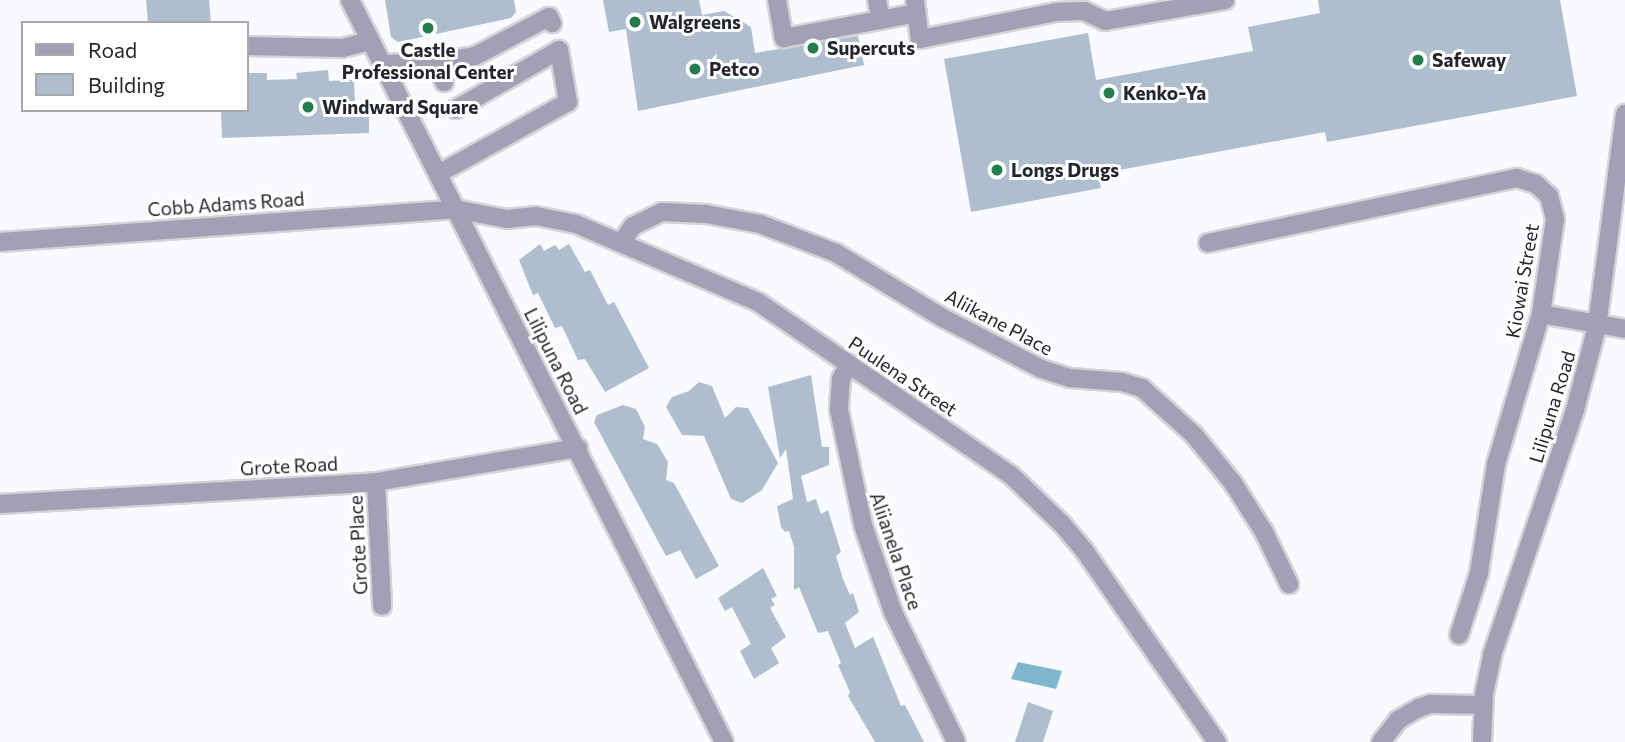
<!DOCTYPE html>
<html>
<head>
<meta charset="utf-8">
<style>
  body { margin:0 }
  #map { position:relative; width:1625px; height:742px; overflow:hidden; background:#f8fafe; font-family:Commissioner,sans-serif }
  div>[style] { position:absolute }
  .water>* { inset:0; background:#7fb8ce }
  .building>* { inset:0; background:#aebece }
  .roads { filter:drop-shadow(2px 0 #d2d4d8) drop-shadow(-2px 0 #d2d4d8) drop-shadow(0 2px #d2d4d8) drop-shadow(0 -2px #d2d4d8) }
  .minor>* { height:18px; margin:-9px; padding:0 9px; transform-origin:9px; border-radius:9px; background:#a3a0b5 }
  .dots>* { width:19px; height:19px; translate:-50% -50%; box-sizing:border-box; border:4px solid #fff; border-radius:50% }
  span { translate:-50% -50%; white-space:nowrap; text-align:center; line-height:1.15; -webkit-text-stroke:6px #fff; paint-order:stroke }
  .poi-label { font-size:19px; color:#23262d; font-weight:700 }
  .left { translate:0 -50%; text-align:left }
  .street-label { font-size:19px; color:#23262d }
  .legend { position:absolute; left:21px; top:21px; width:228px; height:91px; box-sizing:border-box; background:#fff; border:2px solid #a7a8ab; margin:0; padding:9px 12px; list-style:none; font-size:21px; color:#23262d }
  .legend li { display:flex; align-items:center; gap:14px; height:35px }
  .legend b { width:35px; border:2px solid #a7a8ab }
</style>
</head>
<body>
<div id="map">
  <div class="water">
    <i style="clip-path:polygon(1018px 662px,1062px 671px,1056px 689px,1011px 679px)"></i>
  </div>
  <div class="building">
    <i style="clip-path:polygon(146px 0,209px 0,211px 22px,148px 23px)"></i>
    <i style="clip-path:polygon(385px 0,514px 0,516px 12px,511px 18px,398px 42px,391px 37px)"></i>
    <i style="clip-path:polygon(603px 0,699px 0,702px 15px,724px 11px,751px 27px,755px 53px,858px 36px,864px 65px,638px 111px,626px 29px,609px 32px)"></i>
    <i style="clip-path:polygon(1318px 0,1560px 0,1577px 96px,1327px 142px,1325px 132px,1098px 174px,1101px 188px,971px 212px,944px 59px,1088px 33px,1096px 80px,1253px 51px,1248px 27px,1320px 13px)"></i>
    <i style="clip-path:polygon(328px 70px,329px 81px,354px 80px,355px 103px,369px 103px,369px 133px,222px 138px,221px 110px,247px 110px,247px 73px,267px 73px,267px 80px,297px 79px,296px 73px)"></i>
    <i style="clip-path:polygon(540px 244px,544px 251px,555px 245px,559px 250px,569px 244px,585px 272px,590px 270px,608px 305px,614px 302px,649px 368px,605px 392px,585px 359px,578px 360px,562px 326px,555px 328px,538px 293px,533px 295px,519px 260px)"></i>
    <i style="clip-path:polygon(811px 375px,822px 447px,829px 447px,829px 465px,801px 476px,807px 502px,816px 499px,821px 514px,828px 510px,841px 552px,836px 556px,843px 579px,850px 595px,853px 593px,859px 612px,845px 623px,855px 648px,873px 637px,901px 706px,905px 705px,924px 742px,875px 742px,848px 696px,850px 692px,838px 665px,841px 663px,828px 631px,818px 633px,799px 587px,794px 590px,794px 547px,789px 531px,785px 532px,781px 527px,777px 506px,793px 499px,786px 449px,780px 458px,768px 387px)"></i>
    <i style="clip-path:polygon(699px 382px,712px 386px,725px 418px,736px 407px,748px 408px,778px 463px,762px 490px,742px 503px,731px 499px,704px 436px,682px 435px,666px 407px,672px 397px,689px 391px)"></i>
    <i style="clip-path:polygon(623px 405px,636px 409px,645px 427px,643px 439px,657px 444px,668px 462px,666px 480px,674px 483px,719px 566px,696px 579px,680px 550px,666px 556px,594px 422px,597px 415px)"></i>
    <i style="clip-path:polygon(763px 568px,777px 596px,771px 599px,775px 605px,770px 608px,786px 637px,771px 648px,779px 663px,754px 679px,740px 651px,751px 644px,732px 607px,725px 611px,718px 598px)"></i>
    <i style="clip-path:polygon(1028px 702px,1053px 711px,1043px 742px,1015px 742px)"></i>
  </div>
  <div class="roads">
    <div class="minor">
      <i style="left:350px;top:0;width:831px;rotate:63.25deg"></i>
      <i style="left:777px;top:0;width:39px;rotate:80deg"></i>
      <i style="left:784px;top:38px;width:135px;rotate:-10.6deg"></i>
      <i style="left:877px;top:0;width:20px;rotate:79deg"></i>
      <i style="left:915px;top:0;width:39px;rotate:83deg"></i>
      <i style="left:920px;top:39px;width:139px;rotate:-11.2deg"></i>
      <i style="left:1056px;top:12px;width:28px;rotate:-2deg"></i>
      <i style="left:1084px;top:11px;width:23px;rotate:25deg"></i>
      <i style="left:1105px;top:21px;width:122px;rotate:-9.9deg"></i>
      <i style="left:247px;top:46px;width:96px;rotate:1.2deg"></i>
      <i style="left:343px;top:48px;width:28px;rotate:-15deg"></i>
      <i style="left:423px;top:63px;width:19px;rotate:28deg"></i>
      <i style="left:440px;top:72px;width:11px;rotate:68deg"></i>
      <i style="left:383px;top:64px;width:54px;rotate:-2.1deg"></i>
      <i style="left:437px;top:62px;width:38px;rotate:-9deg"></i>
      <i style="left:475px;top:56px;width:84px;rotate:-27.8deg"></i>
      <i style="left:549px;top:17px;width:7px;rotate:63deg"></i>
      <i style="left:438px;top:174px;width:149px;rotate:-29deg"></i>
      <i style="left:568px;top:102px;width:53px;rotate:-99.8deg"></i>
      <i style="left:559px;top:50px;width:119px;rotate:150.2deg"></i>
      <i style="left:0;top:242px;width:456px;rotate:-4.1deg"></i>
      <i style="left:455px;top:209px;width:53px;rotate:10.9deg"></i>
      <i style="left:507px;top:219px;width:29px;rotate:-6deg"></i>
      <i style="left:536px;top:216px;width:41px;rotate:11.3deg"></i>
      <i style="left:576px;top:224px;width:198px;rotate:23.2deg"></i>
      <i style="left:758px;top:302px;width:306px;rotate:34.4deg"></i>
      <i style="left:1011px;top:475px;width:71px;rotate:43.9deg"></i>
      <i style="left:1062px;top:524px;width:34px;rotate:50deg"></i>
      <i style="left:1084px;top:550px;width:234px;rotate:55.3deg"></i>
      <i style="left:621px;top:243px;width:21px;rotate:-55deg"></i>
      <i style="left:633px;top:226px;width:32px;rotate:-26deg"></i>
      <i style="left:662px;top:212px;width:44px;rotate:2.6deg"></i>
      <i style="left:706px;top:214px;width:55px;rotate:10.5deg"></i>
      <i style="left:760px;top:224px;width:81px;rotate:20.9deg"></i>
      <i style="left:836px;top:253px;width:125px;rotate:31.3deg"></i>
      <i style="left:943px;top:318px;width:111px;rotate:27.3deg"></i>
      <i style="left:1042px;top:369px;width:29px;rotate:18deg"></i>
      <i style="left:1070px;top:378px;width:52px;rotate:4.4deg"></i>
      <i style="left:1122px;top:382px;width:21px;rotate:17deg"></i>
      <i style="left:1142px;top:388px;width:70px;rotate:42.1deg"></i>
      <i style="left:1194px;top:435px;width:62px;rotate:50.9deg"></i>
      <i style="left:1233px;top:483px;width:58px;rotate:57.7deg"></i>
      <i style="left:1264px;top:532px;width:58px;rotate:64.3deg"></i>
      <i style="left:1208px;top:243px;width:316px;rotate:-11.9deg"></i>
      <i style="left:1517px;top:178px;width:20px;rotate:18deg"></i>
      <i style="left:1536px;top:184px;width:18px;rotate:43deg"></i>
      <i style="left:1549px;top:196px;width:24px;rotate:75deg"></i>
      <i style="left:1555px;top:219px;width:96px;rotate:98.4deg"></i>
      <i style="left:1541px;top:314px;width:157px;rotate:106.7deg"></i>
      <i style="left:1496px;top:464px;width:110px;rotate:98.9deg"></i>
      <i style="left:1479px;top:573px;width:65px;rotate:107.9deg"></i>
      <i style="left:1541px;top:314px;width:85px;rotate:10.1deg"></i>
      <i style="left:849px;top:364px;width:17px;rotate:118deg"></i>
      <i style="left:841px;top:379px;width:31px;rotate:94deg"></i>
      <i style="left:839px;top:410px;width:117px;rotate:78.2deg"></i>
      <i style="left:863px;top:525px;width:92px;rotate:71deg"></i>
      <i style="left:893px;top:612px;width:144px;rotate:64.1deg"></i>
      <i style="left:376px;top:482px;width:124px;rotate:87.2deg"></i>
      <i style="left:0;top:504px;width:377px;rotate:-3.3deg"></i>
      <i style="left:376px;top:482px;width:205px;rotate:-9.6deg"></i>
      <i style="left:1381px;top:742px;width:28px;rotate:-52deg"></i>
      <i style="left:1398px;top:720px;width:24px;rotate:-30deg"></i>
      <i style="left:1419px;top:708px;width:12px;rotate:-20deg"></i>
      <i style="left:1430px;top:704px;width:53px;rotate:1.1deg"></i>
      <i style="left:1482px;top:742px;width:48px;rotate:-87.6deg"></i>
      <i style="left:1484px;top:694px;width:40px;rotate:-78deg"></i>
      <i style="left:1492px;top:655px;width:259px;rotate:-71.3deg"></i>
      <i style="left:1575px;top:410px;width:87px;rotate:-75.3deg"></i>
      <i style="left:1597px;top:326px;width:214px;rotate:-82.5deg"></i>
    </div>
  </div>
  <div class="dots">
    <i style="left:635px;top:22px;background:#267c4f"></i>
    <i style="left:428px;top:28px;background:#267c4f"></i>
    <i style="left:813px;top:48px;background:#267c4f"></i>
    <i style="left:1418px;top:60px;background:#267c4f"></i>
    <i style="left:695px;top:69px;background:#267c4f"></i>
    <i style="left:1109px;top:93px;background:#267c4f"></i>
    <i style="left:308px;top:107px;background:#267c4f"></i>
    <i style="left:997px;top:170px;background:#267c4f"></i>
  </div>
  <div class="poi-label">
    <span class="left" style="left:649px;top:22px">Walgreens</span>
    <span class="left" style="left:827px;top:48px">Supercuts</span>
    <span style="left:428px;top:61px">Castle<br>Professional Center</span>
    <span class="left" style="left:1432px;top:60px">Safeway</span>
    <span class="left" style="left:709px;top:69px">Petco</span>
    <span class="left" style="left:1123px;top:93px">Kenko-Ya</span>
    <span class="left" style="left:322px;top:107px">Windward Square</span>
    <span class="left" style="left:1011px;top:170px">Longs Drugs</span>
  </div>
  <div class="street-label">
    <span style="left:226px;top:204px;rotate:-4deg">Cobb Adams Road</span>
    <span style="left:1522px;top:281px;rotate:-80deg">Kiowai Street</span>
    <span style="left:999px;top:322px;rotate:28deg">Aliikane Place</span>
    <span style="left:556px;top:361px;rotate:63deg">Lilipuna Road</span>
    <span style="left:903px;top:376px;rotate:34deg">Puulena Street</span>
    <span style="left:1552px;top:407px;rotate:-73deg">Lilipuna Road</span>
    <span style="left:289px;top:466px;rotate:-3deg">Grote Road</span>
    <span style="left:358px;top:545px;rotate:-93deg">Grote Place</span>
    <span style="left:896px;top:551px;rotate:71deg">Aliianela Place</span>
  </div>
  <ul class="legend">
  <li><b style="height:9px;background:#a3a0b5"></b>Road</li>
  <li><b style="height:19px;background:#aebece"></b>Building</li>
  </ul>
</div>
</body>
</html>
